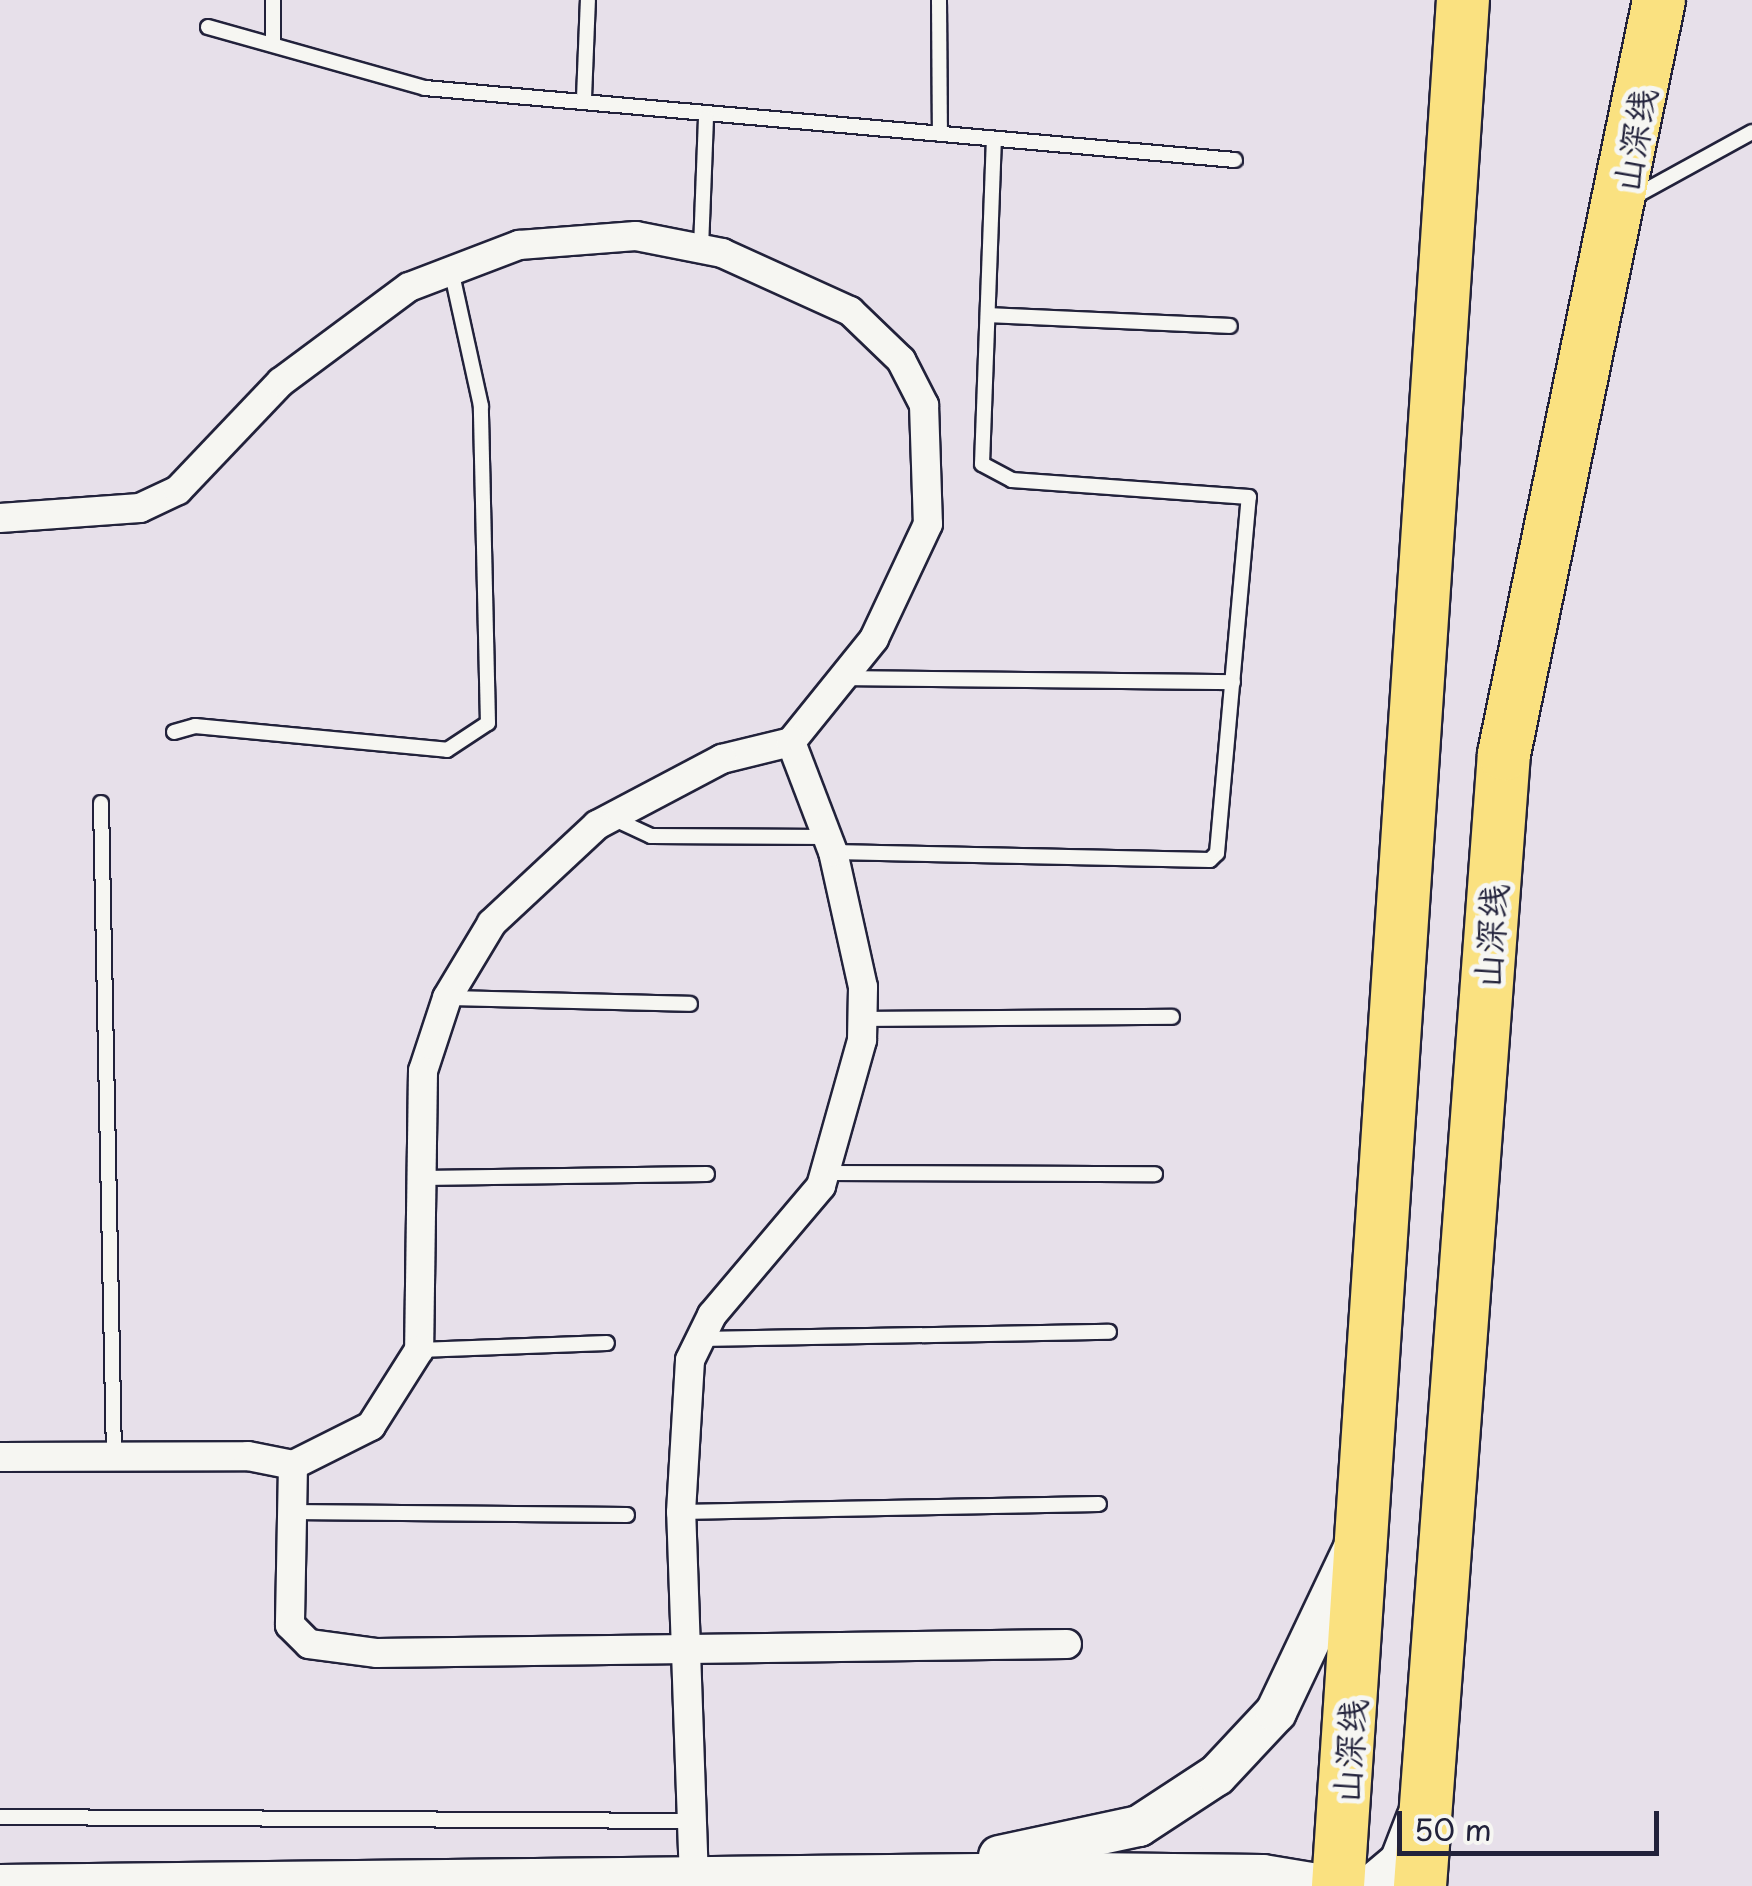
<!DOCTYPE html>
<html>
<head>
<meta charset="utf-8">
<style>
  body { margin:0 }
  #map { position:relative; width:1752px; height:1886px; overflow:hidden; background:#e7e0ea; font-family:"Playpen Sans","LXGW WenKai TC",sans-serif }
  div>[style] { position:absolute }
  .roads { filter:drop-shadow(2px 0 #22223b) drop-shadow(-2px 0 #22223b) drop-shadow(0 2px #22223b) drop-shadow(0 -2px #22223b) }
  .lane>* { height:14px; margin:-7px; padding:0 7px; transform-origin:7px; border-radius:7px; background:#f6f6f2 }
  .street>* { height:28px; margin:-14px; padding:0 14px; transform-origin:14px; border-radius:14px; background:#f6f6f2 }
  .secondary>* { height:40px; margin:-20px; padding:0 20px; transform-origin:20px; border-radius:20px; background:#f6f6f2 }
  .highway>* { height:52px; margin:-26px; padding:0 26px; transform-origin:26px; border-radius:26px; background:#fae180 }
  span { translate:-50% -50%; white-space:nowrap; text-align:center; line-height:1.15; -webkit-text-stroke:10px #f6f6f2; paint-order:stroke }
  .street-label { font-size:35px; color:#22223b }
  .scale { position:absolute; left:1397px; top:1811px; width:262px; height:45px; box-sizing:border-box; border:5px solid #22223b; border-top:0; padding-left:12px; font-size:30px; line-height:35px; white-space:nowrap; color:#22223b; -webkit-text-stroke:8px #f6f6f2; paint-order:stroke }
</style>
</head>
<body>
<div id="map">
  <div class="roads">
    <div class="lane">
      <i style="left:939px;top:0;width:134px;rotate:89.6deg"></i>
      <i style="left:208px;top:27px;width:225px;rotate:15.7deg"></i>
      <i style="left:425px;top:88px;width:813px;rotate:5.08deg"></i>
      <i style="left:273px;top:41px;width:41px;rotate:-90deg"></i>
      <i style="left:584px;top:98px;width:98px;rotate:-87.7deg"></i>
      <i style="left:1632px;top:198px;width:137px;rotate:-28.8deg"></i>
      <i style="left:701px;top:248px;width:130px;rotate:-87.8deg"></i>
      <i style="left:988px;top:315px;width:242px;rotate:2.6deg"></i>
      <i style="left:844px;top:678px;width:389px;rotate:0.6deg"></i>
      <i style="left:174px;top:732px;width:22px;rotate:-16deg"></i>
      <i style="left:195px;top:726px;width:253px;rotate:5.4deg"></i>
      <i style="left:447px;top:750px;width:49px;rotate:-33.4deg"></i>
      <i style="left:488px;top:723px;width:317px;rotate:-91.3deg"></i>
      <i style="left:481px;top:406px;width:140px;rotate:-102.4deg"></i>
      <i style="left:101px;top:803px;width:653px;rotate:88.86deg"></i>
      <i style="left:610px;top:817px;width:45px;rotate:24.9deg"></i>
      <i style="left:651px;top:836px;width:176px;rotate:0.3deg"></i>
      <i style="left:833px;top:852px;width:377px;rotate:1.2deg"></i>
      <i style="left:1210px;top:860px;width:10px;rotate:-45deg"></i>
      <i style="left:1217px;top:853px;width:357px;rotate:-84.9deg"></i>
      <i style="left:1249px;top:497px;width:238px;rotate:-175.9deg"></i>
      <i style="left:1012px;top:480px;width:34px;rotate:-152deg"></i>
      <i style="left:982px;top:464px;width:321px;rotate:-87.9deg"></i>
      <i style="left:447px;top:998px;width:243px;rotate:1.4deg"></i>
      <i style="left:863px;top:1019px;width:309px;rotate:-0.4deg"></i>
      <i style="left:825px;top:1173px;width:330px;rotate:0.2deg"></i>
      <i style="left:422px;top:1178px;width:285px;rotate:-0.8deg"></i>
      <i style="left:700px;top:1339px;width:409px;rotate:-1deg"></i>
      <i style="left:419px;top:1350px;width:188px;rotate:-2.1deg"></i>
      <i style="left:290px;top:1512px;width:337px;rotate:0.5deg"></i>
      <i style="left:681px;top:1512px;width:418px;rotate:-1.1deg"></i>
      <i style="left:0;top:1817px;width:691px;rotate:0.33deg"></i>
    </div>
    <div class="street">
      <i style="left:0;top:518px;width:140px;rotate:-4.1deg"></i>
      <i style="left:140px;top:508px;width:42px;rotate:-25.3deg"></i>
      <i style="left:178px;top:490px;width:149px;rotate:-46.4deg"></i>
      <i style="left:281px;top:382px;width:159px;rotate:-36.6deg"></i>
      <i style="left:409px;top:287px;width:118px;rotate:-20.9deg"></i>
      <i style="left:519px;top:245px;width:117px;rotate:-4.4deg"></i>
      <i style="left:636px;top:236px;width:88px;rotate:11.2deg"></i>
      <i style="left:722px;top:253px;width:141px;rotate:24.4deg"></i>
      <i style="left:850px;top:311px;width:71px;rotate:43.9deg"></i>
      <i style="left:901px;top:360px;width:51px;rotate:62.9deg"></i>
      <i style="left:924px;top:405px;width:119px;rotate:88.1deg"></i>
      <i style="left:928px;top:524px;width:127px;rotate:115.2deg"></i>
      <i style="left:874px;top:639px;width:132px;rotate:128.9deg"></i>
      <i style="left:791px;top:742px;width:71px;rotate:166.2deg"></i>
      <i style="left:722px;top:759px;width:141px;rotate:152.2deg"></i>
      <i style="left:597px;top:825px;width:144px;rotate:137deg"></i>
      <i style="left:492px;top:923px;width:87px;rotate:121deg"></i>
      <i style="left:447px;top:998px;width:77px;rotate:108.2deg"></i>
      <i style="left:423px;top:1071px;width:279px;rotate:90.8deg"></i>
      <i style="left:419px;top:1350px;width:90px;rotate:122.3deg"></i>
      <i style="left:371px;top:1426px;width:87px;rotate:153.4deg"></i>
      <i style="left:293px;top:1465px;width:160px;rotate:91.1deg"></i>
      <i style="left:290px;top:1625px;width:27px;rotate:45deg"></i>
      <i style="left:309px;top:1644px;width:69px;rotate:7.5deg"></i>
      <i style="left:377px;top:1653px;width:690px;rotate:-0.75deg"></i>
      <i style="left:0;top:1457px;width:248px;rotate:-0.2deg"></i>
      <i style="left:248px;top:1456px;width:46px;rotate:11.3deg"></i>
      <i style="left:694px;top:1880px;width:368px;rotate:-92deg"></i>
      <i style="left:681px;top:1512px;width:152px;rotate:-86.6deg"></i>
      <i style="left:690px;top:1360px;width:50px;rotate:-63.9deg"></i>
      <i style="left:712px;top:1315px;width:169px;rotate:-49.8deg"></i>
      <i style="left:821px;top:1186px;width:152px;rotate:-74.3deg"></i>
      <i style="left:862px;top:1040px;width:53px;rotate:-88.9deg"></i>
      <i style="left:863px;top:987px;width:138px;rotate:-102.5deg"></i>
      <i style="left:833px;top:852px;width:118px;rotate:-110.9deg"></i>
    </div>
    <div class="secondary">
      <i style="left:999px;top:1856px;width:143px;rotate:-12.1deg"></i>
      <i style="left:1139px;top:1826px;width:93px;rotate:-33.2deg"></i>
      <i style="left:1217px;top:1775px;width:86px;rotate:-46.9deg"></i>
      <i style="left:1276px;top:1712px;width:179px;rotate:-64.6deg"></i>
      <i style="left:0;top:1885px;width:1082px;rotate:-0.64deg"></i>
      <i style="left:1082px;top:1873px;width:181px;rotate:0.6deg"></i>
      <i style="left:1263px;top:1875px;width:67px;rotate:9.5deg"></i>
      <i style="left:1371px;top:1886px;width:38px;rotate:-40deg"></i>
      <i style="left:1400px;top:1862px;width:47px;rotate:-68.9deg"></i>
    </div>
    <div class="highway">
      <i style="left:1338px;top:1886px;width:1890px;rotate:-86.21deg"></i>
      <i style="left:1420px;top:1886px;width:1135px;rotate:-85.76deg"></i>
      <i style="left:1504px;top:754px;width:770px;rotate:-78.38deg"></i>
    </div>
  </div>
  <div class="street-label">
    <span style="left:1634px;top:140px;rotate:-80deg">山深线</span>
    <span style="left:1490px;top:936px;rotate:-86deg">山深线</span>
    <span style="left:1349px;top:1751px;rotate:-86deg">山深线</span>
  </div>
  <div class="scale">50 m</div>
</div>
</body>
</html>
